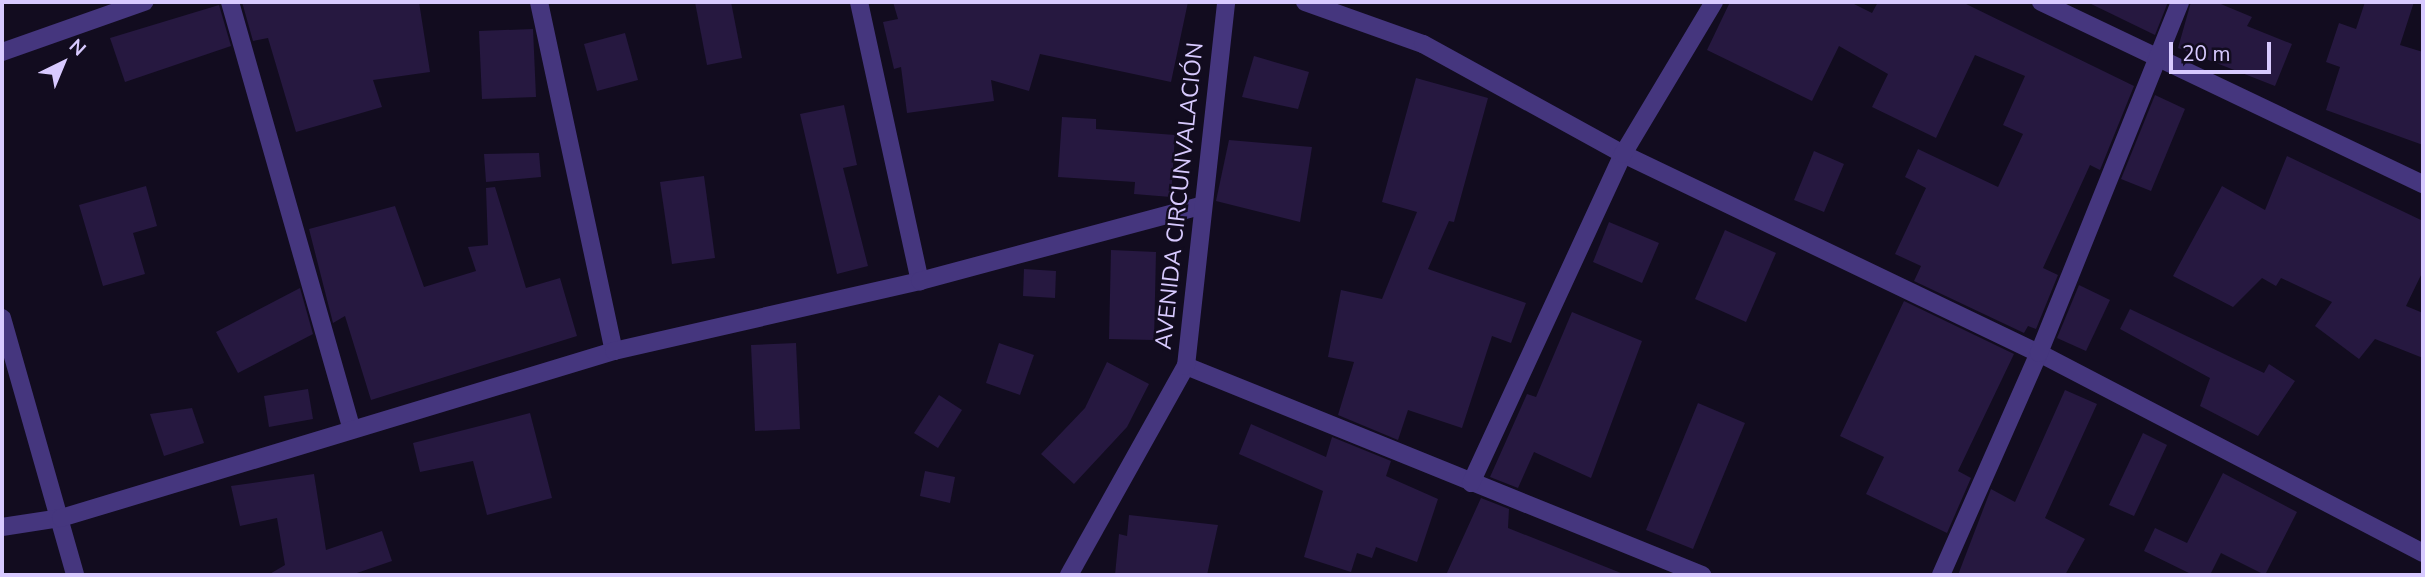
<!DOCTYPE html>
<html>
<head>
<meta charset="utf-8">
<style>
  body { margin:0 }
  #map { position:relative; width:2425px; height:577px; overflow:hidden; background:#120c1f; font-family:"Nunito Sans",sans-serif }
  div>[style] { position:absolute }
  .building>* { inset:0; background:#261840 }
  .minor>* { height:18px; margin:-9px; padding:0 9px; transform-origin:9px; border-radius:9px; background:#45367e }
  span { translate:-50% -50%; white-space:nowrap; text-align:center; line-height:1.15; -webkit-text-stroke:5px #120c1f; paint-order:stroke }
  .street-label { font-size:23px; color:#d8caff }
  .frame { position:absolute; inset:0; border:4px solid #d8caff; pointer-events:none }
  .north { position:absolute; left:28px; top:28px; width:70px; height:70px; -webkit-text-stroke:5px #120c1f; paint-order:stroke; rotate:43deg; font-size:19px; font-weight:700; line-height:28px; text-align:center; color:#d8caff }
  .north::after { content:''; display:block; margin:auto; width:24px; height:32px; background:#d8caff; clip-path:polygon(50% 0,100% 100%,50% 72%,0 100%) }
  .scale { position:absolute; left:2169px; top:42px; width:102px; height:32px; box-sizing:border-box; border:4px solid #d8caff; border-top:0; padding-left:9px; font-size:21px; line-height:24px; white-space:nowrap; color:#d8caff; -webkit-text-stroke:5px #120c1f; paint-order:stroke }
</style>
</head>
<body>
<div id="map">
  <div class="building">
    <i style="clip-path:polygon(242px 2px,419px 2px,430px 72px,373px 80px,382px 107px,296px 132px,268px 38px,253px 41px)"></i>
    <i style="clip-path:polygon(695px 2px,731px 2px,742px 58px,707px 65px)"></i>
    <i style="clip-path:polygon(893px 2px,1188px 2px,1171px 82px,1040px 54px,1029px 91px,991px 80px,994px 101px,907px 113px,901px 67px,894px 69px,883px 22px,898px 19px)"></i>
    <i style="clip-path:polygon(1730px 2px,1850px 2px,1872px 13px,1878px 2px,1962px 2px,2134px 86px,2100px 170px,2090px 165px,2043px 268px,2058px 275px,2036px 329px,2028px 326px,2024px 333px,1914px 281px,1921px 266px,1895px 254px,1926px 188px,1905px 177px,1918px 149px,1998px 187px,2023px 134px,2003px 125px,2025px 76px,1975px 55px,1936px 138px,1872px 107px,1888px 74px,1839px 46px,1812px 101px,1707px 50px)"></i>
    <i style="clip-path:polygon(2087px 2px,2168px 2px,2155px 35px)"></i>
    <i style="clip-path:polygon(2191px 2px,2216px 2px,2252px 17px,2247px 26px,2292px 44px,2275px 86px,2178px 48px)"></i>
    <i style="clip-path:polygon(2365px 2px,2414px 2px,2400px 45px,2423px 52px,2423px 145px,2326px 110px,2340px 67px,2326px 62px,2339px 23px,2356px 29px)"></i>
    <i style="clip-path:polygon(219px 5px,231px 46px,125px 82px,110px 38px)"></i>
    <i style="clip-path:polygon(533px 29px,536px 97px,482px 99px,479px 31px)"></i>
    <i style="clip-path:polygon(625px 33px,638px 80px,597px 91px,584px 44px)"></i>
    <i style="clip-path:polygon(1254px 56px,1309px 72px,1298px 109px,1242px 97px)"></i>
    <i style="clip-path:polygon(1416px 78px,1488px 98px,1454px 222px,1449px 221px,1428px 269px,1526px 303px,1511px 343px,1492px 336px,1462px 428px,1408px 410px,1398px 440px,1338px 415px,1354px 362px,1328px 357px,1341px 290px,1382px 299px,1417px 212px,1382px 202px)"></i>
    <i style="clip-path:polygon(2155px 95px,2185px 109px,2151px 191px,2121px 179px)"></i>
    <i style="clip-path:polygon(844px 105px,857px 165px,843px 168px,868px 266px,837px 274px,800px 114px)"></i>
    <i style="clip-path:polygon(1062px 117px,1096px 119px,1096px 129px,1175px 135px,1171px 197px,1134px 194px,1135px 182px,1058px 177px)"></i>
    <i style="clip-path:polygon(1229px 140px,1312px 147px,1300px 222px,1216px 201px)"></i>
    <i style="clip-path:polygon(1814px 151px,1844px 164px,1824px 212px,1794px 200px)"></i>
    <i style="clip-path:polygon(539px 153px,541px 177px,486px 182px,484px 154px)"></i>
    <i style="clip-path:polygon(2287px 156px,2423px 221px,2423px 271px,2406px 306px,2423px 313px,2423px 358px,2375px 339px,2359px 359px,2315px 326px,2332px 302px,2281px 278px,2276px 286px,2262px 278px,2233px 307px,2173px 276px,2222px 186px,2265px 210px)"></i>
    <i style="clip-path:polygon(704px 176px,715px 258px,672px 264px,660px 182px)"></i>
    <i style="clip-path:polygon(146px 186px,157px 226px,133px 233px,145px 274px,103px 286px,79px 205px)"></i>
    <i style="clip-path:polygon(495px 187px,526px 288px,560px 278px,577px 336px,371px 400px,345px 316px,333px 323px,309px 229px,395px 206px,424px 287px,476px 271px,468px 247px,488px 245px,486px 188px)"></i>
    <i style="clip-path:polygon(1609px 222px,1659px 243px,1642px 283px,1593px 262px)"></i>
    <i style="clip-path:polygon(1725px 230px,1776px 253px,1746px 322px,1695px 299px)"></i>
    <i style="clip-path:polygon(1111px 250px,1156px 252px,1154px 340px,1109px 339px)"></i>
    <i style="clip-path:polygon(1024px 269px,1056px 271px,1055px 298px,1023px 296px)"></i>
    <i style="clip-path:polygon(2079px 285px,2110px 300px,2086px 351px,2057px 338px)"></i>
    <i style="clip-path:polygon(300px 288px,313px 334px,238px 373px,216px 332px)"></i>
    <i style="clip-path:polygon(1904px 301px,2014px 354px,1958px 471px,1971px 478px,1947px 533px,1866px 494px,1884px 457px,1840px 436px)"></i>
    <i style="clip-path:polygon(2130px 309px,2264px 373px,2269px 364px,2295px 381px,2258px 436px,2200px 406px,2210px 378px,2120px 329px)"></i>
    <i style="clip-path:polygon(1572px 312px,1642px 341px,1591px 478px,1534px 452px,1518px 488px,1490px 477px,1527px 394px,1536px 397px)"></i>
    <i style="clip-path:polygon(796px 343px,800px 429px,755px 431px,751px 345px)"></i>
    <i style="clip-path:polygon(999px 343px,1034px 355px,1020px 395px,986px 383px)"></i>
    <i style="clip-path:polygon(1107px 362px,1149px 384px,1127px 427px,1074px 484px,1041px 454px,1085px 408px)"></i>
    <i style="clip-path:polygon(308px 389px,313px 419px,269px 427px,264px 396px)"></i>
    <i style="clip-path:polygon(2065px 390px,2097px 404px,2045px 518px,2085px 539px,2065px 575px,1958px 575px,1991px 489px,2015px 502px)"></i>
    <i style="clip-path:polygon(939px 395px,962px 410px,938px 448px,914px 433px)"></i>
    <i style="clip-path:polygon(1698px 403px,1745px 423px,1693px 549px,1646px 530px)"></i>
    <i style="clip-path:polygon(192px 408px,204px 443px,164px 456px,150px 414px)"></i>
    <i style="clip-path:polygon(530px 413px,552px 498px,487px 515px,473px 461px,420px 472px,413px 443px)"></i>
    <i style="clip-path:polygon(1251px 424px,1326px 457px,1332px 437px,1391px 461px,1386px 476px,1438px 499px,1417px 562px,1376px 547px,1372px 558px,1357px 553px,1351px 572px,1304px 557px,1323px 491px,1239px 454px)"></i>
    <i style="clip-path:polygon(2143px 433px,2167px 445px,2134px 516px,2109px 505px)"></i>
    <i style="clip-path:polygon(925px 471px,955px 477px,950px 503px,920px 496px)"></i>
    <i style="clip-path:polygon(2223px 473px,2297px 512px,2265px 575px,2221px 553px,2210px 575px,2193px 575px,2144px 551px,2155px 528px,2187px 543px)"></i>
    <i style="clip-path:polygon(314px 474px,326px 550px,382px 531px,392px 561px,351px 575px,268px 575px,285px 565px,277px 518px,240px 526px,231px 486px)"></i>
    <i style="clip-path:polygon(1481px 498px,1509px 509px,1508px 528px,1626px 575px,1446px 575px)"></i>
    <i style="clip-path:polygon(1129px 515px,1218px 525px,1207px 575px,1115px 575px,1119px 534px,1127px 536px)"></i>
  </div>
  <div class="minor">
    <i style="left:230px;top:2px;width:441px;rotate:74.1deg"></i>
    <i style="left:539px;top:2px;width:357px;rotate:77.9deg"></i>
    <i style="left:859px;top:2px;width:286px;rotate:77.7deg"></i>
    <i style="left:1305px;top:2px;width:125px;rotate:19.6deg"></i>
    <i style="left:1423px;top:44px;width:228px;rotate:28.8deg"></i>
    <i style="left:1623px;top:154px;width:461px;rotate:25.6deg"></i>
    <i style="left:2039px;top:353px;width:433px;rotate:27.5deg"></i>
    <i style="left:2041px;top:2px;width:423px;rotate:25.5deg"></i>
    <i style="left:2px;top:52px;width:151px;rotate:-19.4deg"></i>
    <i style="left:2px;top:318px;width:267px;rotate:74.1deg"></i>
    <i style="left:1186px;top:366px;width:557px;rotate:22.05deg"></i>
    <i style="left:1471px;top:483px;width:362px;rotate:-65.2deg"></i>
    <i style="left:1623px;top:154px;width:177px;rotate:-59.1deg"></i>
    <i style="left:2px;top:527px;width:60px;rotate:-8.7deg"></i>
    <i style="left:61px;top:518px;width:578px;rotate:-16.8deg"></i>
    <i style="left:614px;top:351px;width:314px;rotate:-12.9deg"></i>
    <i style="left:920px;top:281px;width:290px;rotate:-15deg"></i>
    <i style="left:1069px;top:575px;width:240px;rotate:-60.8deg"></i>
    <i style="left:1186px;top:366px;width:366px;rotate:-83.7deg"></i>
    <i style="left:1941px;top:575px;width:243px;rotate:-66.2deg"></i>
    <i style="left:2039px;top:353px;width:378px;rotate:-68.1deg"></i>
  </div>
  <div class="street-label">
    <span style="left:1180px;top:196px;rotate:-84deg">AVENIDA CIRCUNVALACIÓN</span>
  </div>
  <div class="frame"></div>
  <div class="north">N</div>
  <div class="scale">20 m</div>
</div>
</body>
</html>
